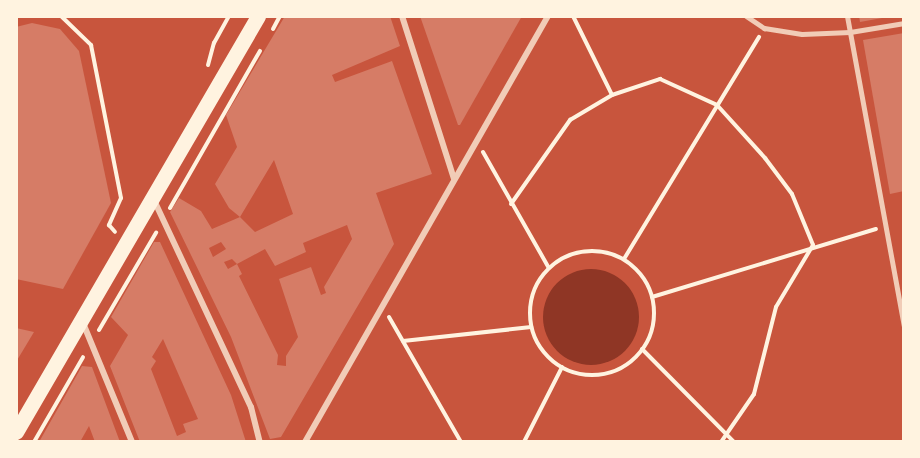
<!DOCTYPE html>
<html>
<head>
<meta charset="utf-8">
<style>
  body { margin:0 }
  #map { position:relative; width:920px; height:458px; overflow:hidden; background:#c8553d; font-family:"Crimson Pro",serif }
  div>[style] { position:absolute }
  .water>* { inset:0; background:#8f3625 }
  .round { border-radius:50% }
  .building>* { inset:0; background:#d67c66 }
  .path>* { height:4px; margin:-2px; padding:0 2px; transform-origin:2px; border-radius:2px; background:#fff3e0 }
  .path>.ring { margin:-2px; padding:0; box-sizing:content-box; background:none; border:4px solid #fff3e0; border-radius:50% }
  .pedestrian>* { height:5px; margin:-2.5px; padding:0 2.5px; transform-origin:2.5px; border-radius:2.5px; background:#f1ccb7 }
  .minor>* { height:6px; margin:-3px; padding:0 3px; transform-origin:3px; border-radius:3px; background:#f1ccb7 }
  .primary>* { height:15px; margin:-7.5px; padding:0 7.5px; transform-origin:7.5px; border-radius:7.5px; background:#fff3e0 }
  span { translate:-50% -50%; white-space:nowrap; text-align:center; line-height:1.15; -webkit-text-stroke:5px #fff3e0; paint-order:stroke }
  .frame { position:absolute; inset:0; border:18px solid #fff3e0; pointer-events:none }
</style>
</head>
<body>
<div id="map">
  <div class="water">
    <i class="round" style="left:543px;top:269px;width:96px;height:96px"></i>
  </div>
  <div class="building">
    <i style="clip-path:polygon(evenodd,285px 16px,390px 16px,400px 46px,332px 75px,335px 82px,392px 61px,432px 174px,376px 193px,394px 244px,281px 437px,270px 439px,231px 337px,170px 212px,179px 198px,201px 211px,212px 229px,240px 217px,229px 208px,215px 184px,237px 147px,226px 115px,285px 16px,274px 160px,293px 214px,255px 232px,240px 217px,274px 160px,285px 16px,347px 225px,352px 239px,324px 287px,326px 293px,321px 295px,311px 267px,279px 279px,298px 337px,286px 356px,286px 366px,277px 365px,278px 355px,239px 276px,242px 274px,237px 264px,265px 249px,275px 266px,306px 252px,303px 243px,347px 225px,285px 16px,221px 242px,226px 249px,213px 257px,209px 248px,221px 242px,285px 16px,232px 259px,237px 264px,228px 269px,224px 262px,232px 259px)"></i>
    <i style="clip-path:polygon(420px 16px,522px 16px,460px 125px,458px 125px)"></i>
    <i style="clip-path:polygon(859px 16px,882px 16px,882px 18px,860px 22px)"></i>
    <i style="clip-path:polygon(32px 23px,60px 29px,79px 51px,111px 203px,63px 289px,16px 279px,16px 27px)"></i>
    <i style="clip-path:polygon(904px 33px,904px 191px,890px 194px,863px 40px)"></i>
    <i style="clip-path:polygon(evenodd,154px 242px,160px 242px,231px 395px,246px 442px,140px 442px,110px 366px,128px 335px,111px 317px,154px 242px,163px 339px,198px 419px,183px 424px,186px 432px,177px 436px,151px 369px,156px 361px,152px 357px,163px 339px)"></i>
    <i style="clip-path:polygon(16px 328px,34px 332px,16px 362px)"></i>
    <i style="clip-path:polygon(82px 366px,92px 367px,120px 442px,95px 442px,89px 426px,80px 442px,39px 442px)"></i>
  </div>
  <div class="path">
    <i style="left:61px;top:16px;width:42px;rotate:44deg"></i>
    <i style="left:91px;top:45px;width:156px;rotate:78.9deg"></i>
    <i style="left:121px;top:198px;width:30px;rotate:114deg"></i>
    <i style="left:109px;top:225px;width:9px;rotate:49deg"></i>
    <i style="left:573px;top:16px;width:88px;rotate:63.7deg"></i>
    <i style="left:273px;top:29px;width:15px;rotate:-62deg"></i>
    <i style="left:208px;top:65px;width:23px;rotate:-75deg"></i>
    <i style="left:214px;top:43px;width:31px;rotate:-61deg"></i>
    <i style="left:483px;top:152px;width:133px;rotate:60.4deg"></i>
    <i style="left:511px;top:204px;width:103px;rotate:-54.9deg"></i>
    <i style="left:570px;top:120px;width:49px;rotate:-30.8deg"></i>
    <i style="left:612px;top:95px;width:51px;rotate:-18.4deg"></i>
    <i style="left:660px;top:79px;width:63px;rotate:24.5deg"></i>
    <i style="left:717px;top:105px;width:72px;rotate:47.8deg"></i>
    <i style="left:765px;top:158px;width:45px;rotate:53.1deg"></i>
    <i style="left:792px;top:194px;width:55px;rotate:67.6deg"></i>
    <i style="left:813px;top:245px;width:72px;rotate:120.8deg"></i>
    <i style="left:776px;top:307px;width:90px;rotate:104.2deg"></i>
    <i style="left:754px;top:394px;width:58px;rotate:124.5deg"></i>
    <i style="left:170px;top:208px;width:181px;rotate:-60.2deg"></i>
    <i class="ring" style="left:530px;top:251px;width:120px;height:120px"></i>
    <i style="left:624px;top:259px;width:260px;rotate:-58.7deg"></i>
    <i style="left:652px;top:297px;width:234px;rotate:-16.9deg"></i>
    <i style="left:389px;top:317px;width:144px;rotate:60.1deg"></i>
    <i style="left:99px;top:330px;width:113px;rotate:-59.6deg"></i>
    <i style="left:403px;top:341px;width:129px;rotate:-6.2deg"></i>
    <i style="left:642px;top:349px;width:131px;rotate:45.3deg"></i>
    <i style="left:34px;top:442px;width:98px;rotate:-60deg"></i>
    <i style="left:524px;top:442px;width:84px;rotate:-63.1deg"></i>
  </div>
  <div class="pedestrian">
    <i style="left:746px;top:16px;width:22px;rotate:34deg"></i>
    <i style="left:764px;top:28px;width:38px;rotate:9deg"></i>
    <i style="left:802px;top:34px;width:48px;rotate:-2.4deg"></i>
    <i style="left:850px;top:32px;width:55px;rotate:-9.5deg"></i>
    <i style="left:847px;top:16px;width:315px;rotate:79.6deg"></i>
  </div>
  <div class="minor">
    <i style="left:402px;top:16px;width:171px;rotate:72.3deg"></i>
    <i style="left:153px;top:198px;width:231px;rotate:64.9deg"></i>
    <i style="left:251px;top:407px;width:36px;rotate:76deg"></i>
    <i style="left:83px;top:323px;width:129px;rotate:67.6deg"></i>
    <i style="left:305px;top:442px;width:490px;rotate:-60.3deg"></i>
  </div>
  <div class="primary">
    <i style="left:16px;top:432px;width:481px;rotate:-59.8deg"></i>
  </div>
  <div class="frame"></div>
</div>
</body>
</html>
